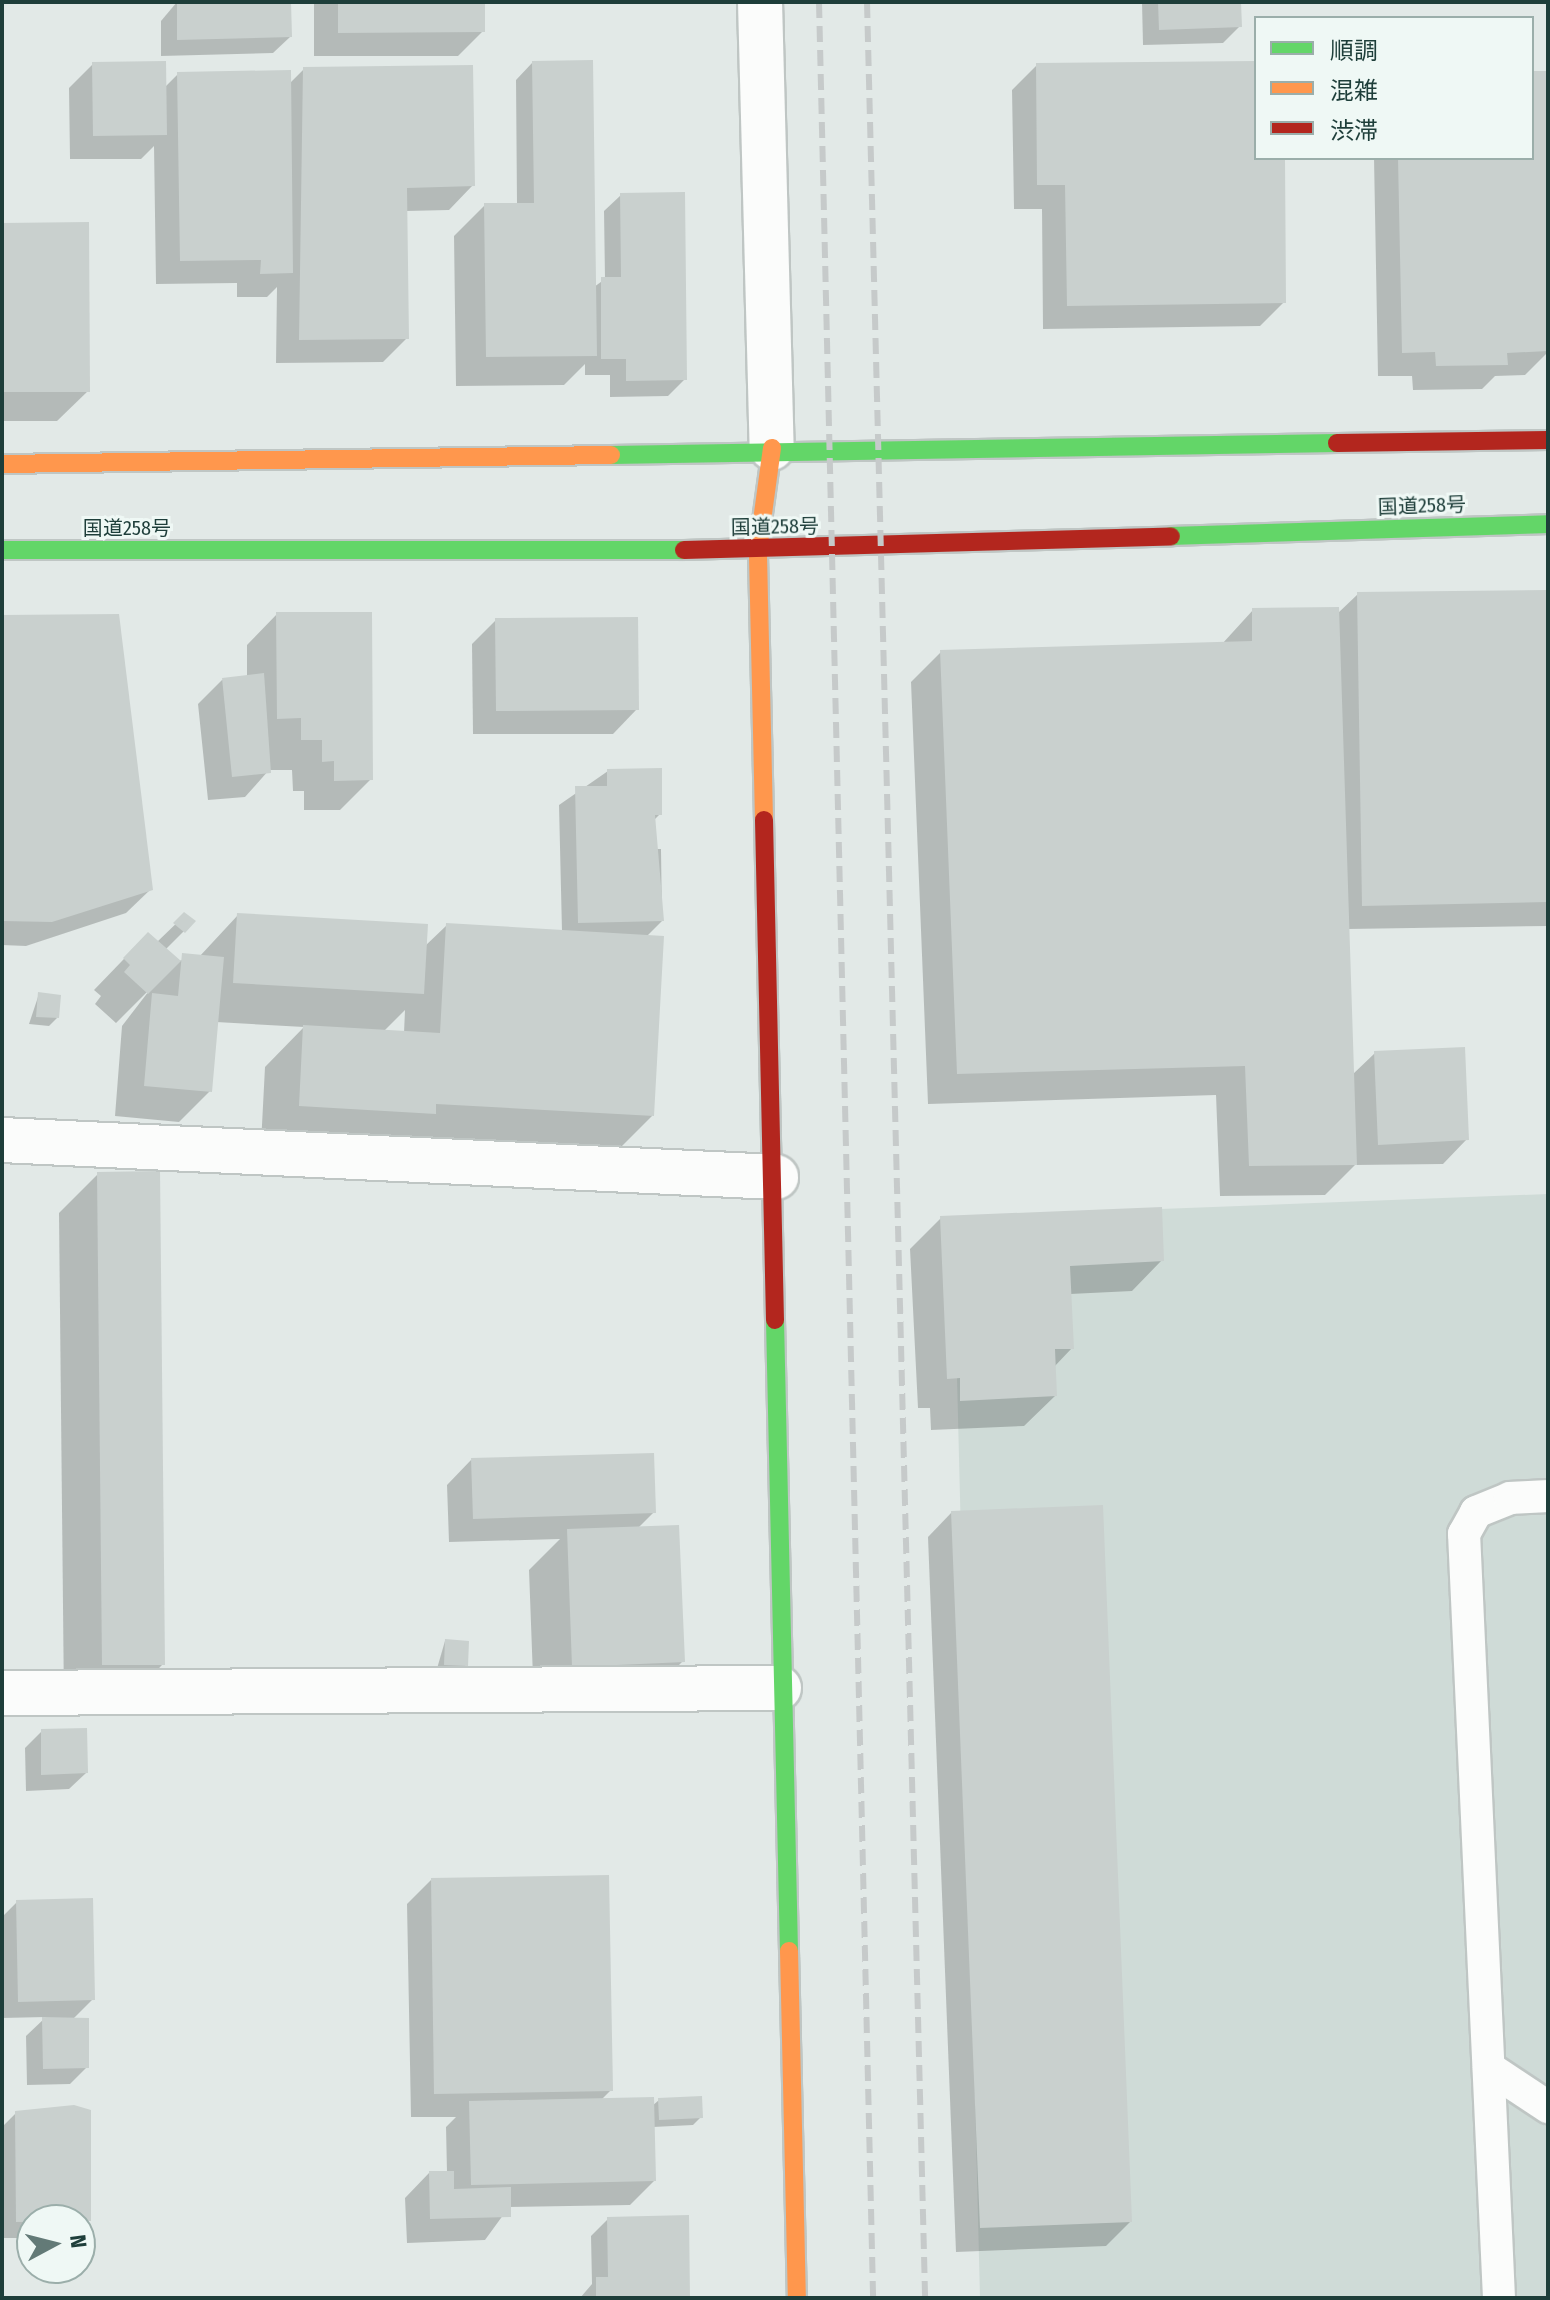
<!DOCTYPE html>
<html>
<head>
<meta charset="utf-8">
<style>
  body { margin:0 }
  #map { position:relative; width:1550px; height:2300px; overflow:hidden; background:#e2e9e7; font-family:"Fira Sans Condensed","Noto Sans JP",sans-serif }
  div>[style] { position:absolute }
  .built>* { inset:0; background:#cfdbd7 }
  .shadow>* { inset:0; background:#0003 }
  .building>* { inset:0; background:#c9d0ce }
  .roads { filter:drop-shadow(2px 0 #bfc6c4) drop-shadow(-2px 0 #bfc6c4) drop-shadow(0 2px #bfc6c4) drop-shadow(0 -2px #bfc6c4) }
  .lane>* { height:32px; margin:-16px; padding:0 16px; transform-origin:16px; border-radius:16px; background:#fbfcfb }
  .street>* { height:44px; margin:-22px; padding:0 22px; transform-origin:22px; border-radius:22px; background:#fbfcfb }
  .fast>* { height:18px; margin:-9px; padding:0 9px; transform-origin:9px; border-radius:9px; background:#63d668 }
  .slow>* { height:18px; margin:-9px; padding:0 9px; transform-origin:9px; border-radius:9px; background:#ff974d }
  .jam>* { height:18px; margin:-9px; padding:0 9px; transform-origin:9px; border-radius:9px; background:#b3261e }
  .rail>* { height:6px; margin-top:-3px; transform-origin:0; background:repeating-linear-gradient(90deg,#c6caca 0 16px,transparent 0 24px) }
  span { translate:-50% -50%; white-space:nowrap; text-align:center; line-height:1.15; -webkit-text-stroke:6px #eff8f5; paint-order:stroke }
  .street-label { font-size:20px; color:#1e3e3a }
  .frame { position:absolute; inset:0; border:4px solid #1e3e3a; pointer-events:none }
  .legend { position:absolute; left:1254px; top:16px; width:280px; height:144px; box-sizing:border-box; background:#eff8f5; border:2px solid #9baeaa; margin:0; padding:10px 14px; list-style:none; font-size:24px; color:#1e3e3a }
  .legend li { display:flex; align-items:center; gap:16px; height:40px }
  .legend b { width:40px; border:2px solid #9baeaa }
  .north { position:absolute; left:16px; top:2204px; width:80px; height:80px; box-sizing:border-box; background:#eff8f5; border:2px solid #9baeaa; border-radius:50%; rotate:83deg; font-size:22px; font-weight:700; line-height:32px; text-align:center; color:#1e3e3a }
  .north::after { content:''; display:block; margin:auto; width:28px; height:36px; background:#637a77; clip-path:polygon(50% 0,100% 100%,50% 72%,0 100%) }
</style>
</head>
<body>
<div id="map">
  <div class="built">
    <i style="clip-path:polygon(1548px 1194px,1548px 2298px,980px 2298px,953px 1217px)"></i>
  </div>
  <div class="shadow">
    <i style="clip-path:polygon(289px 2px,290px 37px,273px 53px,161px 56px,161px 21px,177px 2px)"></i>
    <i style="clip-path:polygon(314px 2px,483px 2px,483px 31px,458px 56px,314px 56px)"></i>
    <i style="clip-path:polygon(1142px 2px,1239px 2px,1240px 26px,1223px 43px,1143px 45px)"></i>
    <i style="clip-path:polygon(532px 63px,594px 287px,605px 279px,604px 211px,621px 195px,685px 379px,668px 396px,610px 397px,610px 375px,585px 375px,585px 364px,564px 385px,456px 386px,454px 236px,485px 205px,517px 205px,516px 80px)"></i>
    <i style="clip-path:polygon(1256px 63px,1256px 158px,1283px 158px,1284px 302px,1260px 326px,1043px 329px,1042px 209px,1014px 209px,1012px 90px,1037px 65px)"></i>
    <i style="clip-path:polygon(93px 64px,165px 87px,178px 74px,289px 84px,304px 69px,473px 185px,449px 210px,406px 211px,407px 338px,383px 362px,276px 363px,277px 287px,267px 297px,237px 297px,237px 283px,156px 284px,154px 146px,141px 159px,70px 159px,69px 88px)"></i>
    <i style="clip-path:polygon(1532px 73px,1544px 73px,1548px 352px,1525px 375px,1495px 376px,1482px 389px,1413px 390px,1412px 376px,1378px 376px,1374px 158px,1532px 158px)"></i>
    <i style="clip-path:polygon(2px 225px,88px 391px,57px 421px,2px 421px)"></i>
    <i style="clip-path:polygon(1548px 592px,1548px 926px,1348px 929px,1352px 1075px,1375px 1053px,1467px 1139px,1443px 1164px,1355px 1165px,1325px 1195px,1220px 1196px,1216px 1095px,928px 1104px,911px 682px,941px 652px,1222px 644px,1253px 610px,1337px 614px,1358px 594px)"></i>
    <i style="clip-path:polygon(277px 614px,371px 779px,340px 810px,304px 810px,304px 791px,293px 791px,292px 770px,269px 770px,245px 797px,208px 800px,198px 704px,222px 680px,247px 677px,247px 645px)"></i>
    <i style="clip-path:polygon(2px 617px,151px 889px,126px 913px,26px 946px,2px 945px)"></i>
    <i style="clip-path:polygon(496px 620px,637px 709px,613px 734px,473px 734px,472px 644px)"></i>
    <i style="clip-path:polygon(evenodd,608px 771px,660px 814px,653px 821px,654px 849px,661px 849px,662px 921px,646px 937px,652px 1116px,613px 1155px,261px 1144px,265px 1067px,304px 1027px,216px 1022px,210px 1091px,179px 1122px,115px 1116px,122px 1026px,152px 987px,116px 1023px,95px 1004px,101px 996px,94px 990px,148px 934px,157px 942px,185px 915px,193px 922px,165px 950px,178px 961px,199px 957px,238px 915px,424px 947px,447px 925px,562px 932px,559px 805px,608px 771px,405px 1010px,404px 1033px,383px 1032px,405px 1010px)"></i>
    <i style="clip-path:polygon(39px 994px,57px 1018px,49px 1026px,29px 1024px)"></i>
    <i style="clip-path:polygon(98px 1174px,163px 1664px,124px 1704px,64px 1704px,59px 1213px)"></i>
    <i style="clip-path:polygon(941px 1218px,1162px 1260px,1132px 1291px,1070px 1294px,1072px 1348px,1054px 1367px,1055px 1396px,1024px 1426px,931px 1430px,930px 1408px,918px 1408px,910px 1249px)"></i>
    <i style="clip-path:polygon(471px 1460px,654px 1512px,638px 1528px,683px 1661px,644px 1700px,534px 1705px,529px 1570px,560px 1539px,449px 1542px,447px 1485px)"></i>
    <i style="clip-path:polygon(952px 1512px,1130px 2222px,1106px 2246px,956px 2252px,928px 1537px)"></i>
    <i style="clip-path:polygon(445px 1641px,466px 1665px,458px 1673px,436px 1672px)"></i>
    <i style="clip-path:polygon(42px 1731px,86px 1773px,69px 1789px,26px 1791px,25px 1748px)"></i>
    <i style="clip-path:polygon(431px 1880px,611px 2090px,601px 2100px,652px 2106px,659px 2100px,701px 2117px,693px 2125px,653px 2127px,654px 2181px,630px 2205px,509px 2207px,485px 2240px,407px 2243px,405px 2198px,429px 2173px,447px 2173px,446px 2127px,456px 2117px,411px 2117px,407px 1904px)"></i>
    <i style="clip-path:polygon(17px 1902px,93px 1999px,72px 2020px,87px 2067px,70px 2084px,27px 2085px,26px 2036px,46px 2017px,2px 2018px,2px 1917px)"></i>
    <i style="clip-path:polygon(16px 2113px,89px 2220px,80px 2230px,80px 2220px,32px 2220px,32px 2238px,2px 2238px,2px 2127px)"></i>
    <i style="clip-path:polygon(608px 2219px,688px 2298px,580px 2298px,592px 2284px,591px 2236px)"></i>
  </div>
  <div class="building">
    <i style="clip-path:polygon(177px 2px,291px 2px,292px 37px,177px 40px)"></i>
    <i style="clip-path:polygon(338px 2px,485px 2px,485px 32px,338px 33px)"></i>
    <i style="clip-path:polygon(1158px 2px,1241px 2px,1242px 27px,1159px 30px)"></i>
    <i style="clip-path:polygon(593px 60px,597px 356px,486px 357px,484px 203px,534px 203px,532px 61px)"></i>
    <i style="clip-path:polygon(166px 61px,167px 135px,93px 136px,92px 62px)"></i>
    <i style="clip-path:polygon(1256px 61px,1256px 158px,1285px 158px,1286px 303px,1067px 306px,1065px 185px,1037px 185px,1036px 63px)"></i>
    <i style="clip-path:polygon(473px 65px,475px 186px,407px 188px,409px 339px,299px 340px,303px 67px)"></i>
    <i style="clip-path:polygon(291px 70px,293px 273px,260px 274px,261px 260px,180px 261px,177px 72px)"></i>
    <i style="clip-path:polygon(1532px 71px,1546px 71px,1548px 351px,1507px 353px,1508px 365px,1436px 366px,1435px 352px,1402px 353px,1398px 158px,1532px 158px)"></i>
    <i style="clip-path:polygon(685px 192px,687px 380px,626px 381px,626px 359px,601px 359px,601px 277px,621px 277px,620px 193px)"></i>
    <i style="clip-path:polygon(89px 222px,90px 392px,2px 392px,2px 223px)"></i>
    <i style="clip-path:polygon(1548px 590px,1548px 902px,1362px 906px,1357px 592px)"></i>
    <i style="clip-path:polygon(1339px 607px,1357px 1165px,1249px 1166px,1245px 1066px,957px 1074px,940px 650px,1252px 641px,1252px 608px)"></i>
    <i style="clip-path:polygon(276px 612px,372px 612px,373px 780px,334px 781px,334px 761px,322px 762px,322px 740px,301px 740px,301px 718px,277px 719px)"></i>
    <i style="clip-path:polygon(119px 614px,153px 890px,52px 922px,2px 921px,2px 615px)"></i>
    <i style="clip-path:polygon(638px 617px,639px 710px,496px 711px,495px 618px)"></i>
    <i style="clip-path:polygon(264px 673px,271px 773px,232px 777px,222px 678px)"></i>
    <i style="clip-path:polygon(662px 768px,662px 815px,655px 815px,664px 921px,578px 923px,575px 786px,607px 786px,607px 769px)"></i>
    <i style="clip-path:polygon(184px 912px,196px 921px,185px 933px,173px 923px)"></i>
    <i style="clip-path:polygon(237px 913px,428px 924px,424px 994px,233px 983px)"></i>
    <i style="clip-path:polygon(446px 923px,664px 936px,654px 1116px,436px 1104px,436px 1114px,299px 1106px,303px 1025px,440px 1033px)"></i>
    <i style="clip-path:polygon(148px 932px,181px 961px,148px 994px,124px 972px,130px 965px,123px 958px)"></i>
    <i style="clip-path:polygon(182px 953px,224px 957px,212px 1092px,144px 1086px,152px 993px,178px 996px)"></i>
    <i style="clip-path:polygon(38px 992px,61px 995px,59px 1018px,36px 1017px)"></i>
    <i style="clip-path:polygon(1465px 1047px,1469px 1140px,1378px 1145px,1374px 1051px)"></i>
    <i style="clip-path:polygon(160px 1171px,165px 1665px,102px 1665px,97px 1172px)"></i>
    <i style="clip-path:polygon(1162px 1207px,1164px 1261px,1070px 1266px,1074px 1349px,1055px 1349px,1057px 1396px,960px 1401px,960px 1378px,947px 1379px,940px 1216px)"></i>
    <i style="clip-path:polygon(654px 1453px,656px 1513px,473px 1519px,471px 1458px)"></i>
    <i style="clip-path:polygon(1103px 1505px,1132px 2222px,980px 2228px,951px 1511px)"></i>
    <i style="clip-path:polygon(679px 1525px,685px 1662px,572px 1667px,567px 1529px)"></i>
    <i style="clip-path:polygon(445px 1639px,469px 1641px,468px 1666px,444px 1665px)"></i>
    <i style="clip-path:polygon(87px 1728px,88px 1773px,41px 1775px,41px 1729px)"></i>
    <i style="clip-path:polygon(609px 1875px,613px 2091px,434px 2094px,431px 1878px)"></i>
    <i style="clip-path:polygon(93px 1898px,95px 2000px,18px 2002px,16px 1900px)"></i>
    <i style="clip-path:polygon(42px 2017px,89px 2018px,89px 2068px,43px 2069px)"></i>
    <i style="clip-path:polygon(702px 2096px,703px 2118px,659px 2120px,658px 2098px)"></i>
    <i style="clip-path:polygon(654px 2097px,656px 2181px,471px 2185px,469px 2101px)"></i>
    <i style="clip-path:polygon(74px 2105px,91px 2110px,91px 2221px,16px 2222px,15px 2111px)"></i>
    <i style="clip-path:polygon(429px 2171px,454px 2171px,454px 2189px,511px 2187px,511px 2217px,430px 2219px)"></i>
    <i style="clip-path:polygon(689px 2215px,690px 2298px,596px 2298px,596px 2277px,608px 2277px,607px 2217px)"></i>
  </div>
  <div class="roads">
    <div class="lane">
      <i style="left:1489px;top:2068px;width:71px;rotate:33.5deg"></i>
      <i style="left:1499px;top:2298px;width:765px;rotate:-92.62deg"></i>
      <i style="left:1464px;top:1534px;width:25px;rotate:-61deg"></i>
      <i style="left:1476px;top:1512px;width:37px;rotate:-22deg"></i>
      <i style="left:1510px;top:1498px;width:38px;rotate:-3deg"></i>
    </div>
    <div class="street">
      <i style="left:760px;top:2px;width:446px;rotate:88.5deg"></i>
      <i style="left:2px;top:1140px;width:775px;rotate:2.74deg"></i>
      <i style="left:2px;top:1693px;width:777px;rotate:-0.37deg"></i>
    </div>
    <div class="fast">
      <i style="left:611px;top:455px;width:726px;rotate:-0.95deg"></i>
      <i style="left:1171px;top:536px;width:377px;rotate:-1.8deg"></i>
      <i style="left:2px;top:550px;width:682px"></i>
      <i style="left:775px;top:1320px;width:631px;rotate:88.73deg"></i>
    </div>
    <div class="slow">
      <i style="left:2px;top:464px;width:609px;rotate:-0.85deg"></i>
      <i style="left:764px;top:820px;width:270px;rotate:-91.3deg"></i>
      <i style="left:758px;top:550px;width:103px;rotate:-82.2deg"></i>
      <i style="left:789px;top:1951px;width:347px;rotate:88.7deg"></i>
    </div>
    <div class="jam">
      <i style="left:1337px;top:443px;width:211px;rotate:-0.8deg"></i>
      <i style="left:684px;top:550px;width:487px;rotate:-1.6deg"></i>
      <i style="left:764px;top:820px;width:500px;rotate:88.74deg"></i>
    </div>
  </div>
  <div class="rail">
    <i style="left:819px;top:2px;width:2297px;rotate:88.65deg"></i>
    <i style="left:867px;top:2px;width:2297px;rotate:88.55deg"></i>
  </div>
  <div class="street-label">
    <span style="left:1422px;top:506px;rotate:-2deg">国道258号</span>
    <span style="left:775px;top:527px;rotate:-1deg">国道258号</span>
    <span style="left:127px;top:528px">国道258号</span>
  </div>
  <div class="frame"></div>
  <ul class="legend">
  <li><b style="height:10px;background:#63d668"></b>順調</li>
  <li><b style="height:10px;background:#ff974d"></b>混雑</li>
  <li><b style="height:10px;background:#b3261e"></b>渋滞</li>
  </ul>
  <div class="north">N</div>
</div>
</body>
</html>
